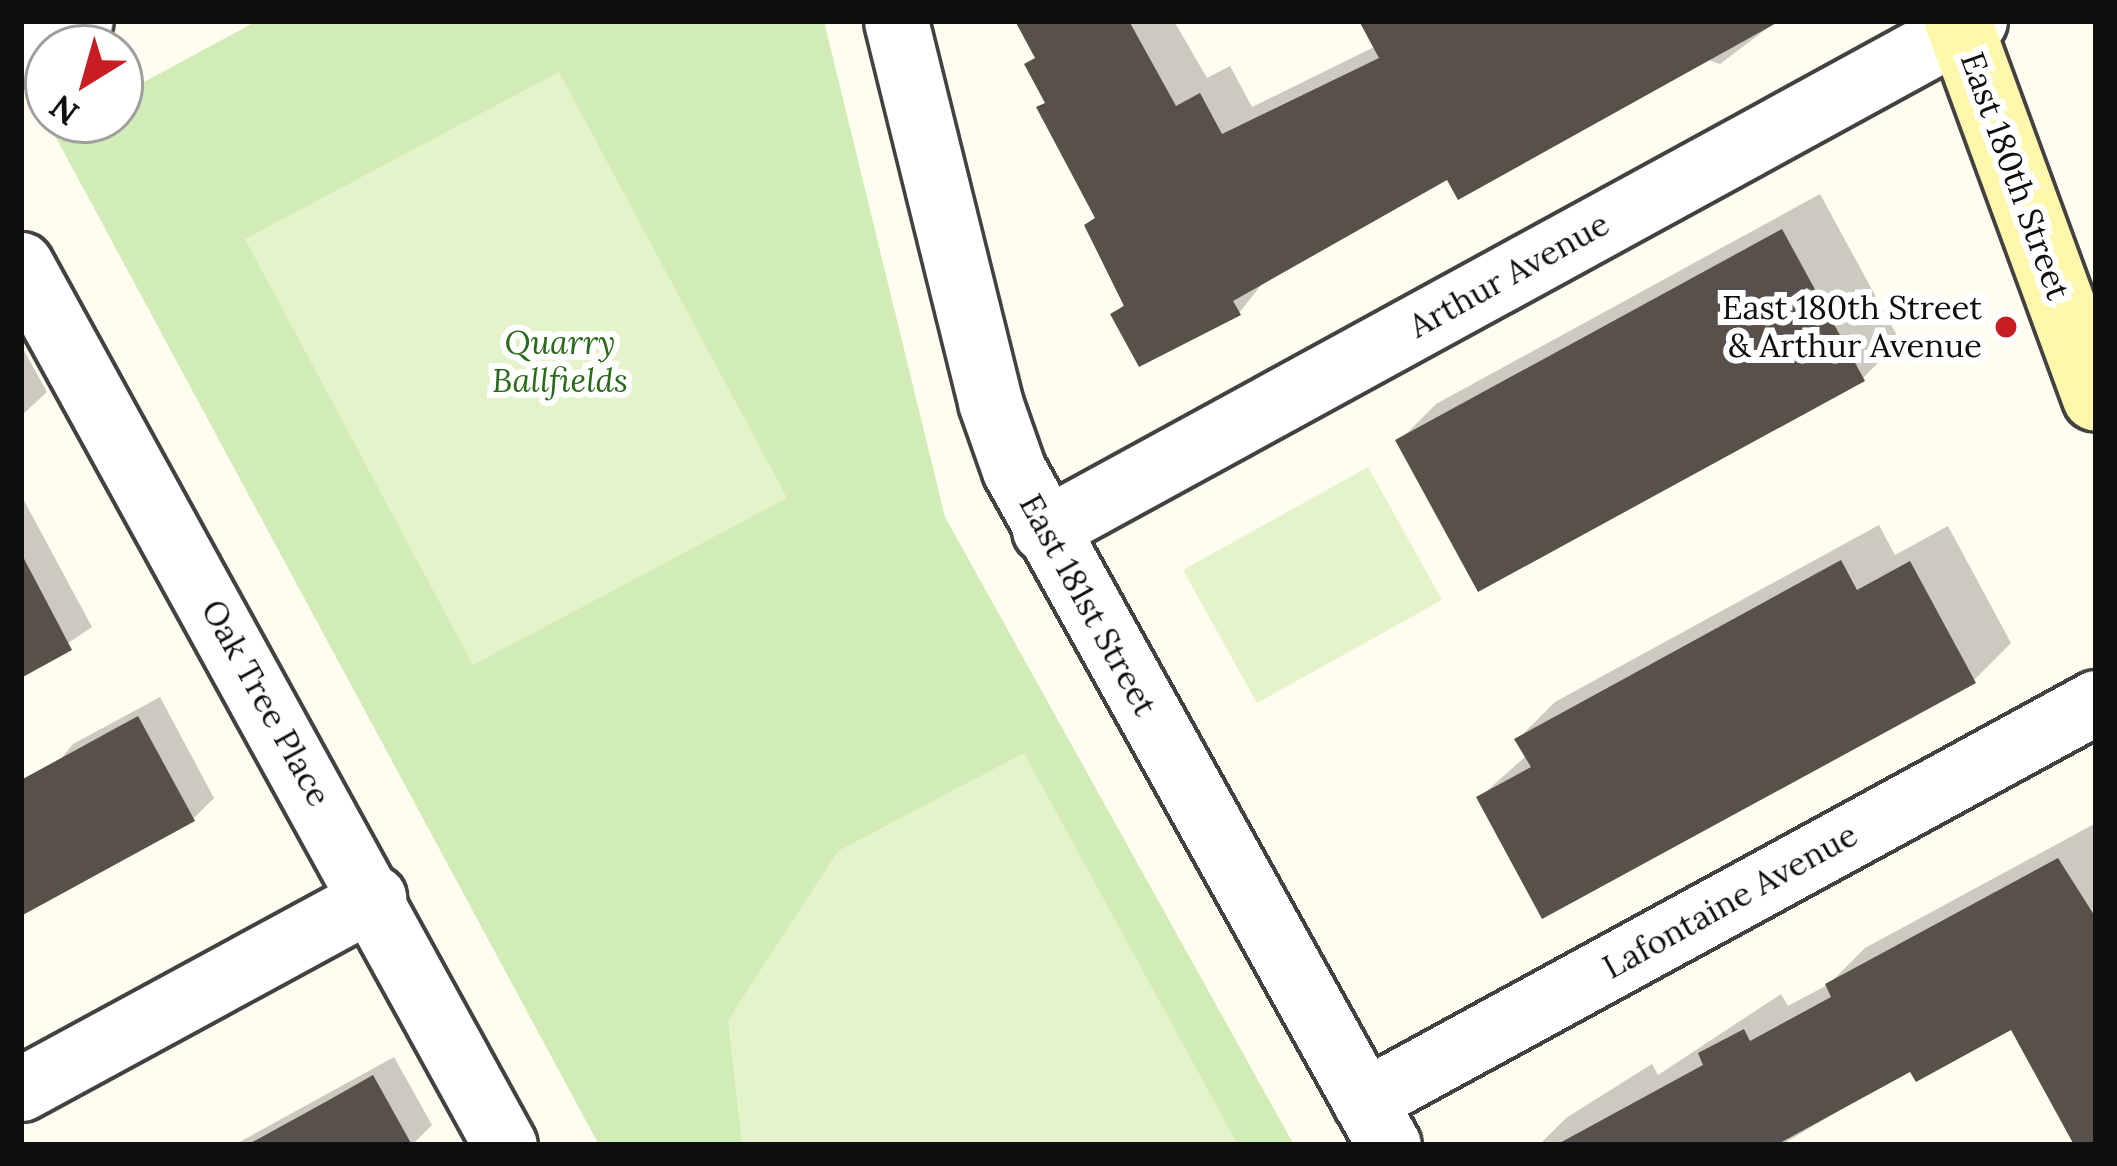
<!DOCTYPE html>
<html>
<head>
<meta charset="utf-8">
<style>
  body { margin:0 }
  #map { position:relative; width:2117px; height:1166px; overflow:hidden; background:#fffcf0; font-family:Lora,serif }
  div>[style] { position:absolute }
  .green>* { inset:0; background:#d2ecb7 }
  .pitch>* { inset:0; background:#e4f3c9 }
  .shadow>* { inset:0; background:#0003 }
  .building>* { inset:0; background:#58504a }
  .roads { filter:drop-shadow(3px 0 #424242) drop-shadow(-3px 0 #424242) drop-shadow(0 3px #424242) drop-shadow(0 -3px #424242) }
  .minor>* { height:63px; margin:-31.5px; padding:0 31.5px; transform-origin:31.5px; border-radius:31.5px; background:#fff }
  .secondary>* { height:66px; margin:-33px; padding:0 33px; transform-origin:33px; border-radius:33px; background:#fff7ab }
  .dots>* { width:33px; height:33px; translate:-50% -50%; box-sizing:border-box; border:6px solid #fff; border-radius:50% }
  span { translate:-50% -50%; white-space:nowrap; text-align:center; line-height:1.15; -webkit-text-stroke:12px #fff; paint-order:stroke }
  .street-label { font-size:33px; color:#0f0f0f }
  .poi-label { font-size:33px; color:#0f0f0f }
  .right { translate:-100% -50%; text-align:right }
  .park-label { font-size:33px; color:#2a6b1a; font-style:italic }
  .frame { position:absolute; inset:0; border:24px solid #0f0f0f; pointer-events:none }
  .north { position:absolute; left:24px; top:24px; width:120px; height:120px; box-sizing:border-box; background:#fff; border:3px solid #9f9f9f; border-radius:50%; rotate:217deg; font-size:33px; font-weight:700; line-height:48px; text-align:center; color:#0f0f0f }
  .north::after { content:''; display:block; margin:auto; width:42px; height:54px; background:#c81d23; clip-path:polygon(50% 0,100% 100%,50% 72%,0 100%) }
</style>
</head>
<body>
<div id="map">
  <div class="green">
    <i style="clip-path:polygon(257px 21px,824px 21px,945px 517px,1294px 1145px,599px 1145px,53px 132px,75px 120px,120px 120px,120px 95px)"></i>
  </div>
  <div class="pitch">
    <i style="clip-path:polygon(559px 72px,787px 498px,473px 665px,245px 239px)"></i>
    <i style="clip-path:polygon(1368px 467px,1442px 600px,1257px 703px,1183px 570px)"></i>
    <i style="clip-path:polygon(1024px 753px,1238px 1145px,742px 1145px,728px 1020px,838px 851px)"></i>
  </div>
  <div class="shadow">
    <i style="clip-path:polygon(1019px 21px,1174px 21px,1207px 78px,1230px 66px,1252px 107px,1376px 46px,1362px 21px,1777px 21px,1720px 64px,1706px 59px,1448px 176px,1266px 279px,1239px 313px,1113px 315px,1126px 302px,1097px 216px,1040px 108px,1047px 101px,1028px 65px,1037px 56px)"></i>
    <i style="clip-path:polygon(1820px 194px,1900px 341px,1863px 378px,1399px 441px,1436px 404px)"></i>
    <i style="clip-path:polygon(21px 345px,47px 392px,21px 416px)"></i>
    <i style="clip-path:polygon(21px 495px,92px 627px,21px 675px)"></i>
    <i style="clip-path:polygon(1879px 525px,1895px 555px,1948px 526px,2011px 643px,1974px 680px,1480px 797px,1527px 755px,1518px 739px,1555px 702px)"></i>
    <i style="clip-path:polygon(160px 697px,214px 798px,193px 819px,21px 912px,21px 808px,73px 744px)"></i>
    <i style="clip-path:polygon(2096px 823px,2096px 1145px,2077px 1145px,2012px 1025px,1911px 1068px,1781px 1145px,1539px 1145px,1566px 1118px,1652px 1064px,1658px 1075px,1781px 994px,1788px 1006px,1829px 984px,1865px 948px)"></i>
    <i style="clip-path:polygon(394px 1057px,432px 1125px,412px 1145px,234px 1145px)"></i>
  </div>
  <div class="building">
    <i style="clip-path:polygon(1015px 21px,1129px 21px,1176px 106px,1200px 93px,1222px 134px,1379px 58px,1359px 21px,1780px 21px,1458px 200px,1447px 180px,1233px 301px,1241px 315px,1139px 367px,1110px 314px,1124px 306px,1084px 225px,1095px 218px,1036px 107px,1045px 103px,1024px 64px,1035px 58px)"></i>
    <i style="clip-path:polygon(1782px 229px,1865px 381px,1478px 592px,1395px 440px)"></i>
    <i style="clip-path:polygon(21px 553px,72px 650px,21px 678px)"></i>
    <i style="clip-path:polygon(1841px 560px,1857px 590px,1910px 561px,1976px 683px,1542px 919px,1476px 797px,1531px 767px,1514px 739px)"></i>
    <i style="clip-path:polygon(138px 716px,195px 821px,21px 916px,21px 780px)"></i>
    <i style="clip-path:polygon(2058px 858px,2096px 918px,2096px 1145px,2074px 1145px,2011px 1030px,1916px 1082px,1910px 1072px,1776px 1145px,1556px 1145px,1703px 1065px,1698px 1053px,1744px 1029px,1750px 1041px,1831px 997px,1825px 984px)"></i>
    <i style="clip-path:polygon(373px 1075px,412px 1145px,247px 1145px,329px 1100px)"></i>
  </div>
  <div class="roads">
    <div class="minor">
      <i style="left:896px;top:21px;width:392px;rotate:76.1deg"></i>
      <i style="left:990px;top:402px;width:72px;rotate:70.6deg"></i>
      <i style="left:1014px;top:470px;width:772px;rotate:60.95deg"></i>
      <i style="left:21px;top:54px;width:68px;rotate:-28.8deg"></i>
      <i style="left:21px;top:264px;width:1005px;rotate:61.22deg"></i>
      <i style="left:1044px;top:530px;width:1061px;rotate:-28.67deg"></i>
      <i style="left:21px;top:1089px;width:402px;rotate:-28.5deg"></i>
      <i style="left:1364px;top:1101px;width:834px;rotate:-28.59deg"></i>
    </div>
    <div class="secondary">
      <i style="left:1958px;top:21px;width:401px;rotate:69.9deg"></i>
    </div>
  </div>
  <div class="dots">
    <i style="left:2006px;top:327px;background:#c81d23"></i>
  </div>
  <div class="street-label">
    <span style="left:2015px;top:176px;rotate:70deg">East 180th Street</span>
    <span style="left:1509px;top:275px;rotate:-29deg">Arthur Avenue</span>
    <span style="left:1088px;top:605px;rotate:61deg">East 181st Street</span>
    <span style="left:266px;top:703px;rotate:61deg">Oak Tree Place</span>
    <span style="left:1730px;top:901px;rotate:-29deg">Lafontaine Avenue</span>
  </div>
  <div class="poi-label">
    <span class="right" style="left:1982px;top:327px">East 180th Street<br>&amp; Arthur Avenue</span>
  </div>
  <div class="park-label">
    <span style="left:560px;top:362px">Quarry<br>Ballfields</span>
  </div>
  <div class="frame"></div>
  <div class="north">N</div>
</div>
</body>
</html>
